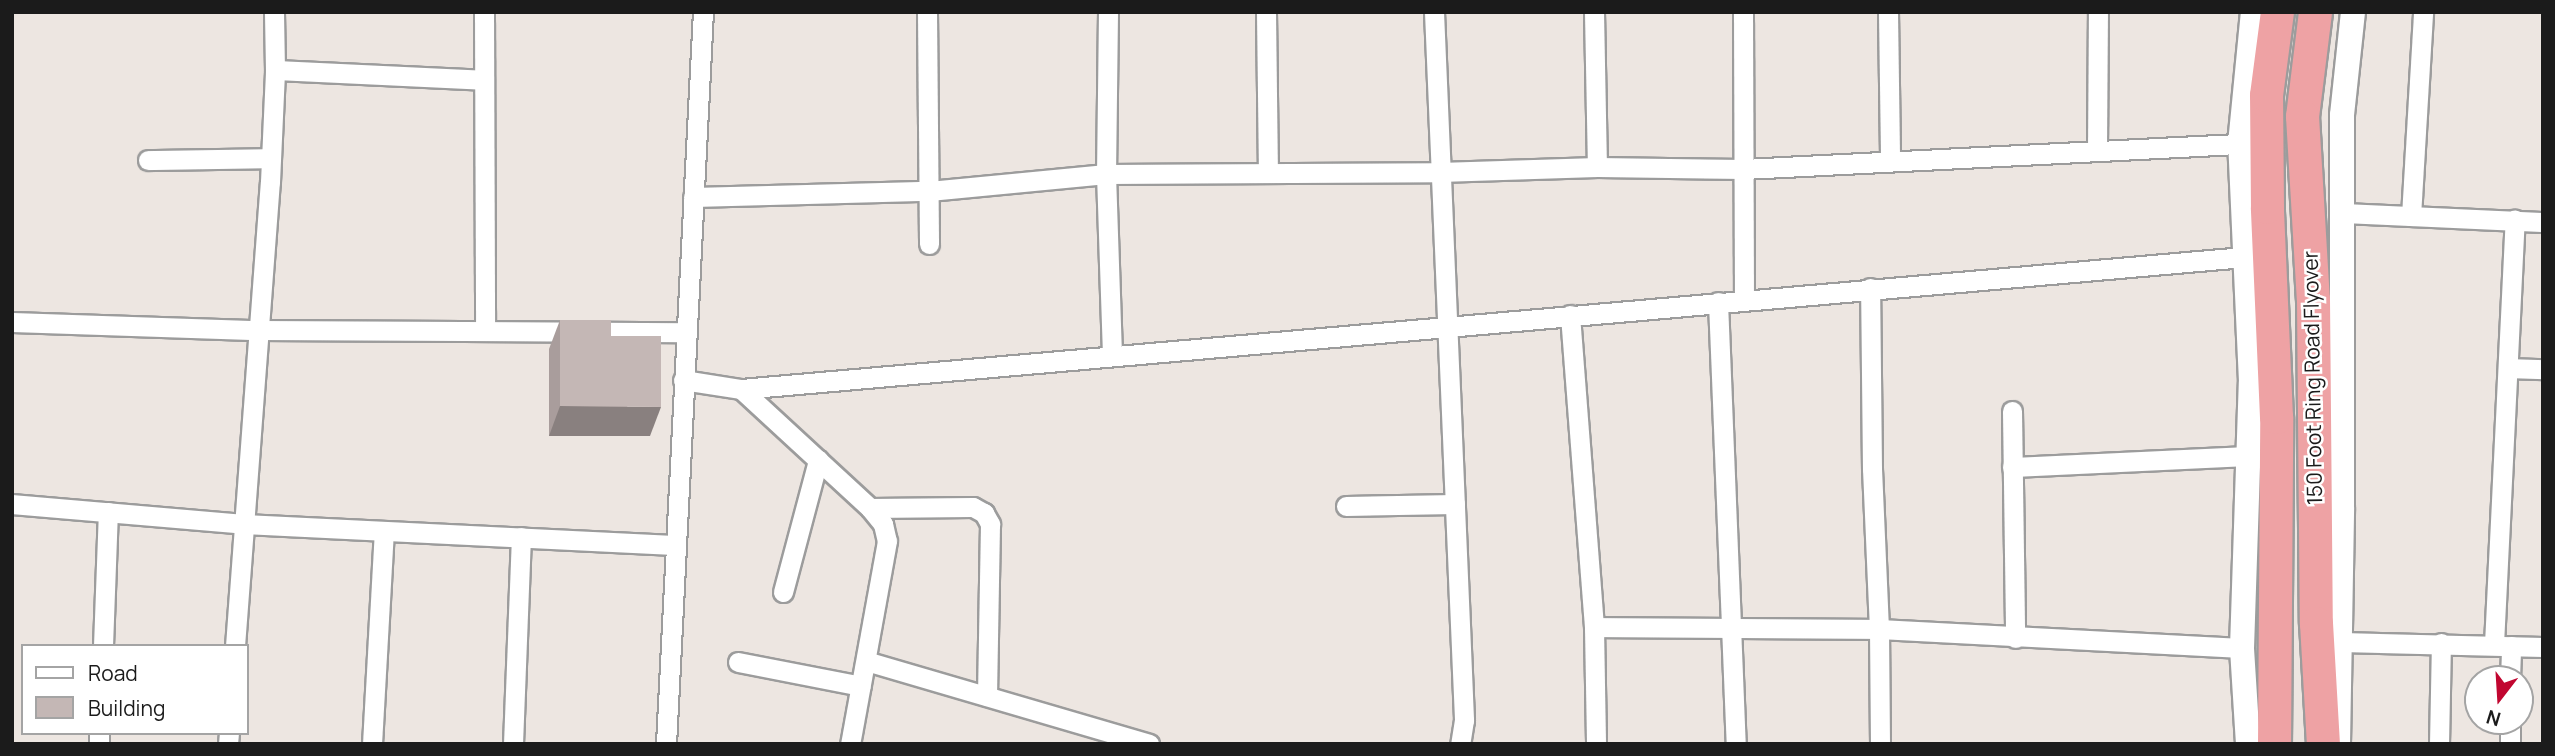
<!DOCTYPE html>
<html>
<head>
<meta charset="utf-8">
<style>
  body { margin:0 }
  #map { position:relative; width:2555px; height:756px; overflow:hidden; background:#ede6e1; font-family:Manrope,sans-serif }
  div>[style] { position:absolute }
  .roads { filter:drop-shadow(2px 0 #9c9c9c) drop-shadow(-2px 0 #9c9c9c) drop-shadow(0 2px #9c9c9c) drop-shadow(0 -2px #9c9c9c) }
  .minor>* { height:19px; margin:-9.5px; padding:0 9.5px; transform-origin:9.5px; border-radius:9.5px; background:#fff }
  .tertiary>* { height:24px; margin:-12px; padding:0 12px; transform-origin:12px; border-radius:12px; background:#fff }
  .trunk>* { height:33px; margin:-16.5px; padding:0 16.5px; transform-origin:16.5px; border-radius:16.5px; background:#eea2a4 }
  .wall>* { inset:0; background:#a99d9c }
  .shaded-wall>* { inset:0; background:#89807f }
  .building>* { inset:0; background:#c4b7b5 }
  span { translate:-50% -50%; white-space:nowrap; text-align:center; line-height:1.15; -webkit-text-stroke:5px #fff; paint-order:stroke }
  .street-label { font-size:21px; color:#1b1b1b }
  .frame { position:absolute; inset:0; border:14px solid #1b1b1b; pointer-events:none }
  .legend { position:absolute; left:21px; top:644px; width:228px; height:91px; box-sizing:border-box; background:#fff; border:2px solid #a4a4a4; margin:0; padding:9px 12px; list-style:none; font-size:21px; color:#1b1b1b }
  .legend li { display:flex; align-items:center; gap:14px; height:35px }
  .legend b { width:35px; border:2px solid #a4a4a4 }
  .north { position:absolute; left:2464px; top:665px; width:70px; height:70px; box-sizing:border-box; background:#fff; border:2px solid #a4a4a4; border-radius:50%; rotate:197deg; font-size:19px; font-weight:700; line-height:28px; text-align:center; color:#1b1b1b }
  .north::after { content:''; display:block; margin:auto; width:24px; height:32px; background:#c10630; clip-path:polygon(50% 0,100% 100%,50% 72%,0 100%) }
</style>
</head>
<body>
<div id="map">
  <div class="roads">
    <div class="minor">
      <i style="left:484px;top:12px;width:319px;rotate:89.8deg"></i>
      <i style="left:927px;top:12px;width:232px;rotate:89.5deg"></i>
      <i style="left:1108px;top:12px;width:162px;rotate:90.7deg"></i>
      <i style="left:1106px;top:174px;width:182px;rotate:88.1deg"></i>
      <i style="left:1266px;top:12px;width:160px;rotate:89.3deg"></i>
      <i style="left:1434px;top:12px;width:709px;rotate:87.57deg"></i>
      <i style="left:1464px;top:720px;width:24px;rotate:99deg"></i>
      <i style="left:1594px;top:12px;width:155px;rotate:88.9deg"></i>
      <i style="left:1743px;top:12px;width:287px;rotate:89.8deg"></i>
      <i style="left:1888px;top:12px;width:149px;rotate:89.2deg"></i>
      <i style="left:275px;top:70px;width:209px;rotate:2.7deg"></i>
      <i style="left:2097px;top:150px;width:138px;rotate:-89.6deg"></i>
      <i style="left:148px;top:160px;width:123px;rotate:-0.9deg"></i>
      <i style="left:693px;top:197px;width:236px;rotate:-1.5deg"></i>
      <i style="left:929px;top:191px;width:178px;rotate:-5.5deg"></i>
      <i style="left:1106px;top:174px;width:333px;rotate:-0.3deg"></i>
      <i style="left:1439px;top:172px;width:158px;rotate:-1.8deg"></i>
      <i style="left:1597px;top:167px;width:147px;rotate:0.8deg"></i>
      <i style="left:1744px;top:169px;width:497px;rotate:-2.9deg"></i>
      <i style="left:2342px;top:213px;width:201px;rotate:2.6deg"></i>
      <i style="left:2411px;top:216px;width:204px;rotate:-86.6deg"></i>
      <i style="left:1718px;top:302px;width:442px;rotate:87.7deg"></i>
      <i style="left:1570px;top:315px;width:313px;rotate:85.6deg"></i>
      <i style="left:1594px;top:627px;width:285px;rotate:0.4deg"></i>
      <i style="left:1879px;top:629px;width:160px;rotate:-92.5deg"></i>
      <i style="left:1872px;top:469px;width:181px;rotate:-90.6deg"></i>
      <i style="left:12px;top:322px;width:246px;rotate:1.9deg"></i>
      <i style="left:258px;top:330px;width:428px;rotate:0.3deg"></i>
      <i style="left:2508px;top:368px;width:35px;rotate:2deg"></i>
      <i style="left:683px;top:380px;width:59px;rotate:8.8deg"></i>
      <i style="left:741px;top:389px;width:176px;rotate:42.7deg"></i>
      <i style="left:870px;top:508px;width:21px;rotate:51deg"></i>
      <i style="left:883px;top:524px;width:17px;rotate:77deg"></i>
      <i style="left:887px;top:541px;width:206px;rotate:100.3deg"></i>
      <i style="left:741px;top:389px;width:1510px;rotate:-5.02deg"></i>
      <i style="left:2012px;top:411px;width:227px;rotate:89.2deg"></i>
      <i style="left:2012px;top:467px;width:237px;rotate:-2.7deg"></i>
      <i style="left:12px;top:504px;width:232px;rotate:4.9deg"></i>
      <i style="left:243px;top:524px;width:432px;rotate:2.8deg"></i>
      <i style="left:1346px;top:506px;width:109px;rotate:-1.1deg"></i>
      <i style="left:870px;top:508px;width:103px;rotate:-0.6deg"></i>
      <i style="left:973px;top:507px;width:13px;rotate:29deg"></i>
      <i style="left:984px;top:513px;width:13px;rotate:61deg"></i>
      <i style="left:990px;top:524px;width:172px;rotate:91deg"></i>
      <i style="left:783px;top:592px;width:137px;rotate:-75.1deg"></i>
      <i style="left:1594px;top:627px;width:117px;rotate:89deg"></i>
      <i style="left:2341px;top:642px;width:202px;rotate:1.4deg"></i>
      <i style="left:2494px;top:644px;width:425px;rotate:-87.2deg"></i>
      <i style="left:103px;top:646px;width:134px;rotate:-87.9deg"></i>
      <i style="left:235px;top:646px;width:465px;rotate:-85.7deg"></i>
      <i style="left:270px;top:182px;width:112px;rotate:-87.4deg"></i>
      <i style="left:275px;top:70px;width:58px;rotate:-91deg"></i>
      <i style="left:866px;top:661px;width:295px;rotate:16.3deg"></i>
      <i style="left:738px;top:662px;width:125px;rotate:11deg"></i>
      <i style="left:2510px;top:679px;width:33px;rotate:-88deg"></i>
      <i style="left:99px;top:744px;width:11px;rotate:-90deg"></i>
      <i style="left:228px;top:744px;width:11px;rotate:-85deg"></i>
      <i style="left:372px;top:744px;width:213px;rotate:-86.8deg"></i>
      <i style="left:513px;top:744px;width:207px;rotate:-87.8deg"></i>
      <i style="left:666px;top:744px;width:733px;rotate:-87.11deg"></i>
      <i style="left:1880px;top:744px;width:115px;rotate:-90.5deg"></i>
      <i style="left:1879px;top:629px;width:363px;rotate:3deg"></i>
      <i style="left:2439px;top:744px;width:101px;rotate:-88.9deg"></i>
      <i style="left:2510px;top:744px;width:23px;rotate:-90deg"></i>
    </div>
    <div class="tertiary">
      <i style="left:2248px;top:744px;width:96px;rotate:-93.6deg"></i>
      <i style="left:2242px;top:648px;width:266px;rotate:-88.1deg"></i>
      <i style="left:2251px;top:382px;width:238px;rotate:-92.6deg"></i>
      <i style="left:2240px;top:144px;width:133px;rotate:-84.4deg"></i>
      <i style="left:2338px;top:744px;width:236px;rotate:-89deg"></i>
      <i style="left:2342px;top:508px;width:393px;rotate:-90deg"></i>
      <i style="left:2342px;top:115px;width:104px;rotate:-83.9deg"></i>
    </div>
    <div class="trunk">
      <i style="left:2315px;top:12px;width:105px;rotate:97.1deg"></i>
      <i style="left:2302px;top:116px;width:183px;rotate:86.6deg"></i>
      <i style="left:2313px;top:299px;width:324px;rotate:89.5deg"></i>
      <i style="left:2316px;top:623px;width:121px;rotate:86.7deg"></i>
      <i style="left:2274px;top:744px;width:327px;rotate:-89.6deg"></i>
      <i style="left:2276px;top:417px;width:210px;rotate:-92.5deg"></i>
      <i style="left:2267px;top:207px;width:112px;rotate:-90.5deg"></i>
      <i style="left:2266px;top:95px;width:84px;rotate:-82.5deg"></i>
    </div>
  </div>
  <div class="wall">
    <i style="clip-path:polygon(560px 320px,650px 436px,549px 436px,549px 349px)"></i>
  </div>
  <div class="shaded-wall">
    <i style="clip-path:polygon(560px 406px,661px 407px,650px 436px,549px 436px)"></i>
  </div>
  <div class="building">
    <i style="clip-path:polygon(560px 320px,611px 320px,611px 336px,661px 336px,661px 407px,560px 406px)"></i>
  </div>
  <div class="street-label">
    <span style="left:2312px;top:378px;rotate:-91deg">150 Foot Ring Road Flyover</span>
  </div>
  <div class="frame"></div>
  <ul class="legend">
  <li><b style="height:9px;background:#fff"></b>Road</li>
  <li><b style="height:19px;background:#c4b7b5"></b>Building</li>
  </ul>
  <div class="north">N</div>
</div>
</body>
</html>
